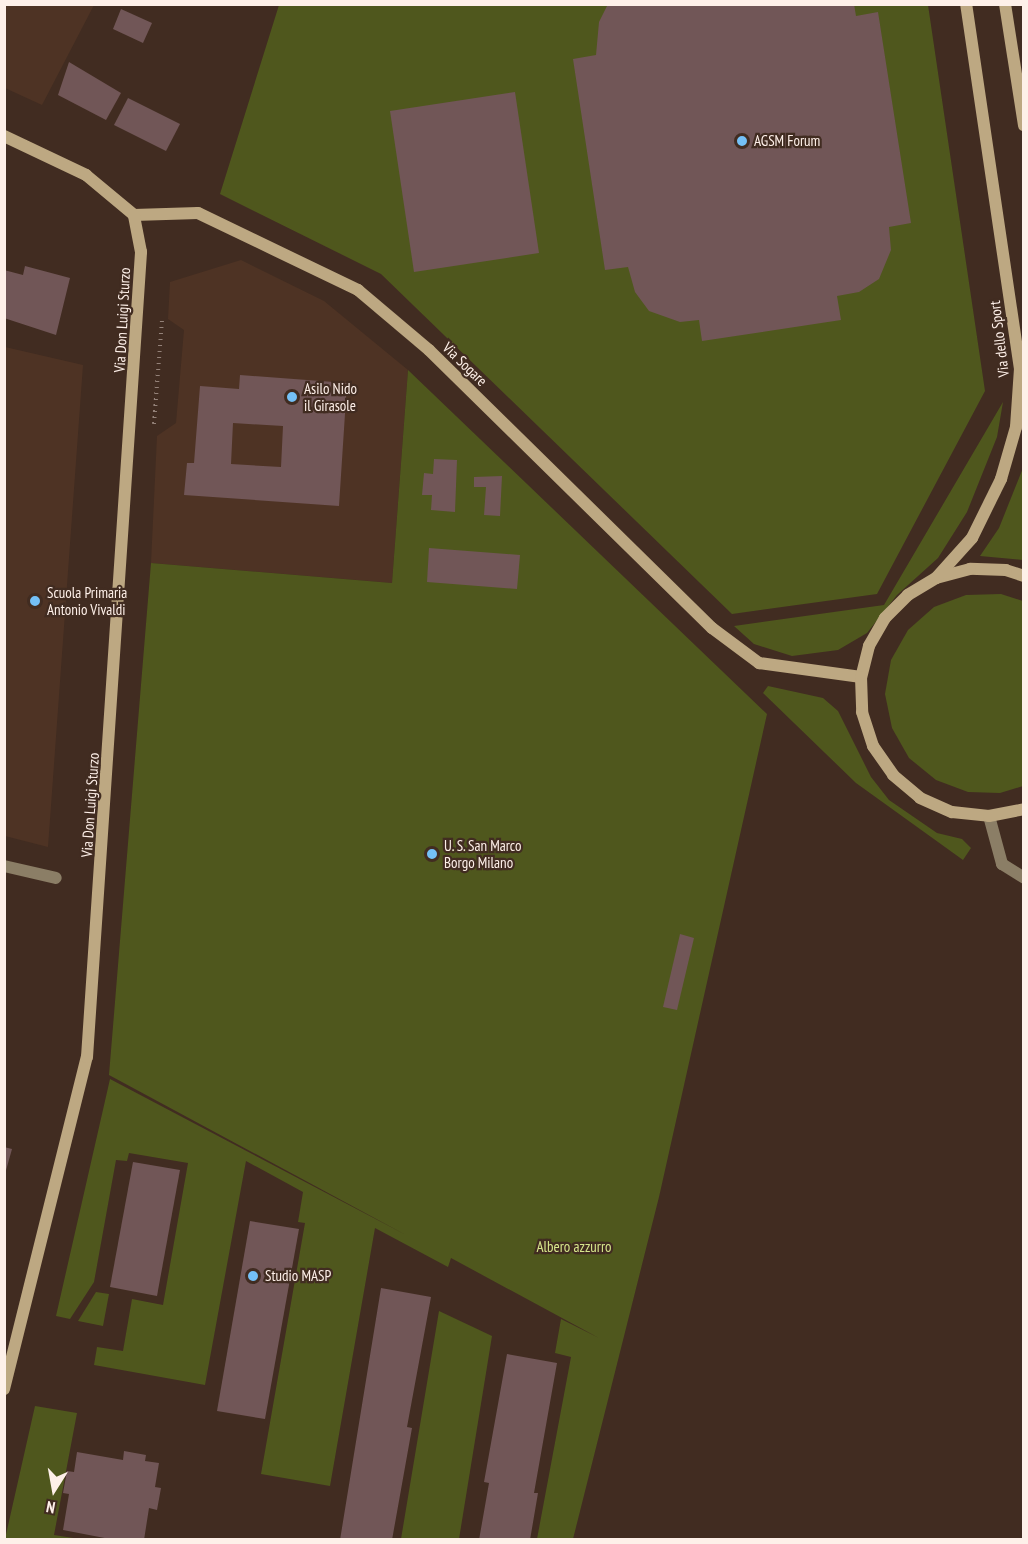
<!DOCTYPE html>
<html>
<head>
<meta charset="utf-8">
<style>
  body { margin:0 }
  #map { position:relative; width:1028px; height:1544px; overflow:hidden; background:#412c21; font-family:"PT Sans Narrow",sans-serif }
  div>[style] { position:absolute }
  .built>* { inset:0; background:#4e3324 }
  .green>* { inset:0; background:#4f571d }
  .building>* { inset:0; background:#715657 }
  .path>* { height:4px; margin-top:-2px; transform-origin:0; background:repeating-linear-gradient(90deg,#948279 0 1.5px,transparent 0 6px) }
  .street>* { height:12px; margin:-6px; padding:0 6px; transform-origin:6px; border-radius:6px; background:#8b7e66 }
  .secondary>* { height:12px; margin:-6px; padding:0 6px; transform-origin:6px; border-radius:6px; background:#bda882 }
  .dots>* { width:16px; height:16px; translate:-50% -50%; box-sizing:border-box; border:3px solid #412c21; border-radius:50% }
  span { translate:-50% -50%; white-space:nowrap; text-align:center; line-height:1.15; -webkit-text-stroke:4.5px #412c21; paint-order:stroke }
  .poi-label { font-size:15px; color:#fef0e9 }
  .left { translate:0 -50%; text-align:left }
  .street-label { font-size:15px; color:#fef0e9 }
  .park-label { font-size:15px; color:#d7e68c }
  .frame { position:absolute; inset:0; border:6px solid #fef0e9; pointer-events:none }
  .north { position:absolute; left:24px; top:1460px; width:60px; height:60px; -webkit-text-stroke:4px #412c21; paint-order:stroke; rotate:191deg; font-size:16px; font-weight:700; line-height:24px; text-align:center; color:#fef0e9 }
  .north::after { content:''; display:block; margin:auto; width:21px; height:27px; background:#fef0e9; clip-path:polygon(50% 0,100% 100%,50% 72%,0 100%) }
</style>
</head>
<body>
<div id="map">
  <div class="built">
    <i style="clip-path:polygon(5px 4px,94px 5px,42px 105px,5px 88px)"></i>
    <i style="clip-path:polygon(241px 260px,324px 301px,408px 370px,392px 583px,151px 563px,157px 436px,176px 423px,184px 330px,168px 319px,170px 282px)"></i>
    <i style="clip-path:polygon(5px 347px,83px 365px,48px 847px,5px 836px)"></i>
  </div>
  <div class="green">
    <i style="clip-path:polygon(279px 5px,928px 5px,985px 391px,877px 594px,732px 614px,381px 274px,220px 194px)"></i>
    <i style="clip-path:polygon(408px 370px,767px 714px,659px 1197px,573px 1539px,537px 1539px,571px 1357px,555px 1353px,561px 1319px,599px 1338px,451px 1258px,448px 1267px,375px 1228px,330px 1486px,261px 1474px,305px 1223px,298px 1222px,303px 1192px,246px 1161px,205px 1385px,94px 1365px,97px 1347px,123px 1351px,132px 1299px,163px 1305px,188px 1163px,129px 1153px,127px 1161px,116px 1160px,94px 1282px,70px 1319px,56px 1316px,110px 1079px,406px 1235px,109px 1075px,151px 563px,392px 583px)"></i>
    <i style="clip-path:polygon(1003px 402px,997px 437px,967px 512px,938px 558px,897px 595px,867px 633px,838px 650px,792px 656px,754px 644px,734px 626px,884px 605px)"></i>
    <i style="clip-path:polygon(1023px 468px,1023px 560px,980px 556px,999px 528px)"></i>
    <i style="clip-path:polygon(1001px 594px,1023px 601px,1023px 786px,1000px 793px,968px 792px,936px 780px,909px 758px,892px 728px,885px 694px,891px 660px,908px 630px,934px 607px,966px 595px)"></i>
    <i style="clip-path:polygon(768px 686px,823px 698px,838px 711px,871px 777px,889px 800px,937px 833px,962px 839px,971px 848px,963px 860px,856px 783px,763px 693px)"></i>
    <i style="clip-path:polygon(96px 1292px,109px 1294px,103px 1326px,78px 1321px)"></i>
    <i style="clip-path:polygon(439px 1311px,492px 1336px,459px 1539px,401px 1539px)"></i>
    <i style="clip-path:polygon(35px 1406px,77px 1413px,54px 1535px,80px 1539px,5px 1539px)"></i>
  </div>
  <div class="building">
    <i style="clip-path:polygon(608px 4px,854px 4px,856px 16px,878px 12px,911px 223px,889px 227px,891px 250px,879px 279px,859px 292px,837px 296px,841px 320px,702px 341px,699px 320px,680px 322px,649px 311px,635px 292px,628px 267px,605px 270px,573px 59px,596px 55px,599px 22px)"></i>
    <i style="clip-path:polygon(121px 9px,152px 23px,143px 43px,113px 29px)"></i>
    <i style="clip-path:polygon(69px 62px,121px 93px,106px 120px,58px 95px)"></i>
    <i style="clip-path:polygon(515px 92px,539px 253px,414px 272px,390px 111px)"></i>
    <i style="clip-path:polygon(128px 98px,180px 124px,166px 151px,114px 125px)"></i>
    <i style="clip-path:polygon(25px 266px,70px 278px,56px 335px,4px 318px,4px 270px,23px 275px)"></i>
    <i style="clip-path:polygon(evenodd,240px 375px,347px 383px,339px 506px,184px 495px,187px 463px,194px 463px,200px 386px,239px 389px,240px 375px,233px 423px,283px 426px,281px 467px,231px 464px,233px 423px)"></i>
    <i style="clip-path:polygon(434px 459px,457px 460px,455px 512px,431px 510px,432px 495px,422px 495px,424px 473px,433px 474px)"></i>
    <i style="clip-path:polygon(502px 476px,500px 516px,484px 515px,486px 487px,474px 487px,474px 477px)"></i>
    <i style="clip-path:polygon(429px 548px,520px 555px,517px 589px,427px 582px)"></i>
    <i style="clip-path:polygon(680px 934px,694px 938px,677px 1010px,663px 1007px)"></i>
    <i style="clip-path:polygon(4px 1147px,12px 1149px,5px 1174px,4px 1174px)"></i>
    <i style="clip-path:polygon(133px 1162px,180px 1170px,157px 1296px,110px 1287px)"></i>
    <i style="clip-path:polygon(250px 1221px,299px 1229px,265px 1419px,217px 1411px)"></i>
    <i style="clip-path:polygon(381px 1288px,431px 1297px,407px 1427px,412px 1428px,392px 1540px,340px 1540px)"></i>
    <i style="clip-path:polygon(507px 1354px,557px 1363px,534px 1493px,538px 1493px,530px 1540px,479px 1540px,489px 1483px,484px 1482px)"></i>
    <i style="clip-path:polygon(124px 1451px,146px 1455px,145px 1461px,159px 1463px,155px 1487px,161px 1488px,157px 1510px,149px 1508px,144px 1540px,115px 1540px,63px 1530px,69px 1494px,63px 1493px,67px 1471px,74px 1472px,77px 1452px,123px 1460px)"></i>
  </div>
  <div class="path">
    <i style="left:154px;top:424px;width:105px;rotate:-85.6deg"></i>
  </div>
  <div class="street">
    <i style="left:989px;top:816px;width:50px;rotate:74.8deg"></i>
    <i style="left:1002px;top:864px;width:26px;rotate:32deg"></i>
    <i style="left:4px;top:866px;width:53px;rotate:13deg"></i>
  </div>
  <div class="secondary">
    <i style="left:1005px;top:4px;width:123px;rotate:81.1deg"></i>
    <i style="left:4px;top:136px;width:91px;rotate:25.4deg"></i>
    <i style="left:86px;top:175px;width:62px;rotate:39.8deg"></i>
    <i style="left:134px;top:215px;width:64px;rotate:-1.8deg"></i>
    <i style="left:198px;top:213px;width:178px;rotate:25.7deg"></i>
    <i style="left:358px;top:290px;width:93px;rotate:40.2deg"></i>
    <i style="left:429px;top:350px;width:397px;rotate:44.5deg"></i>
    <i style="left:712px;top:628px;width:59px;rotate:36.7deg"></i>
    <i style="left:759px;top:663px;width:103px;rotate:7.8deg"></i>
    <i style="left:1024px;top:576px;width:19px;rotate:-162deg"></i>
    <i style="left:1006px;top:570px;width:36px;rotate:-178deg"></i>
    <i style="left:970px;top:569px;width:35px;rotate:165deg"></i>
    <i style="left:936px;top:578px;width:33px;rotate:149deg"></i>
    <i style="left:908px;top:595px;width:33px;rotate:135deg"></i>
    <i style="left:885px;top:618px;width:32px;rotate:120deg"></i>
    <i style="left:869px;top:646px;width:32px;rotate:104deg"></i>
    <i style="left:861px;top:677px;width:35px;rotate:88deg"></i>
    <i style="left:862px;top:712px;width:36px;rotate:72deg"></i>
    <i style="left:873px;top:746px;width:35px;rotate:55deg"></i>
    <i style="left:893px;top:775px;width:35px;rotate:40deg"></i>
    <i style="left:920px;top:798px;width:35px;rotate:24deg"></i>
    <i style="left:952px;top:812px;width:37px;rotate:6deg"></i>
    <i style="left:989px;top:816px;width:36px;rotate:-11deg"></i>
    <i style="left:936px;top:578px;width:54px;rotate:-48deg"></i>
    <i style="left:972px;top:538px;width:66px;rotate:-63.8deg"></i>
    <i style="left:1001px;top:479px;width:54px;rotate:-73.9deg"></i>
    <i style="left:1016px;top:427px;width:58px;rotate:-86.1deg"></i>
    <i style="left:1020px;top:369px;width:369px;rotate:-98.4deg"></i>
    <i style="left:4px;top:1389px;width:342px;rotate:-76deg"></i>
    <i style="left:87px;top:1057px;width:807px;rotate:-86.16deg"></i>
    <i style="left:141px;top:252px;width:38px;rotate:-101deg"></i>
  </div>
  <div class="dots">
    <i style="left:742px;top:141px;background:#74c0f6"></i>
    <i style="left:292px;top:397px;background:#74c0f6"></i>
    <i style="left:35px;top:601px;background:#74c0f6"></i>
    <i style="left:432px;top:854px;background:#74c0f6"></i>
    <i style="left:253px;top:1276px;background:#74c0f6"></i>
  </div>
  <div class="poi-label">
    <span class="left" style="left:754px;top:141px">AGSM Forum</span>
    <span class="left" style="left:304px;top:397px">Asilo Nido<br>il Girasole</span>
    <span class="left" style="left:47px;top:601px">Scuola Primaria<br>Antonio Vivaldi</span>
    <span class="left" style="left:444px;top:854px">U. S. San Marco<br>Borgo Milano</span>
    <span class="left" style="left:265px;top:1276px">Studio MASP</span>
  </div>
  <div class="street-label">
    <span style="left:122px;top:320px;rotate:-87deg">Via Don Luigi Sturzo</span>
    <span style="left:999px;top:339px;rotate:-97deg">Via dello Sport</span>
    <span style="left:465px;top:364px;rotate:44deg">Via Sogare</span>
    <span style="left:90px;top:805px;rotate:-86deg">Via Don Luigi Sturzo</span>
  </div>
  <div class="park-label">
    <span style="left:574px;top:1247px">Albero azzurro</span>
  </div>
  <div class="frame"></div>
  <div class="north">N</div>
</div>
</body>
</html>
